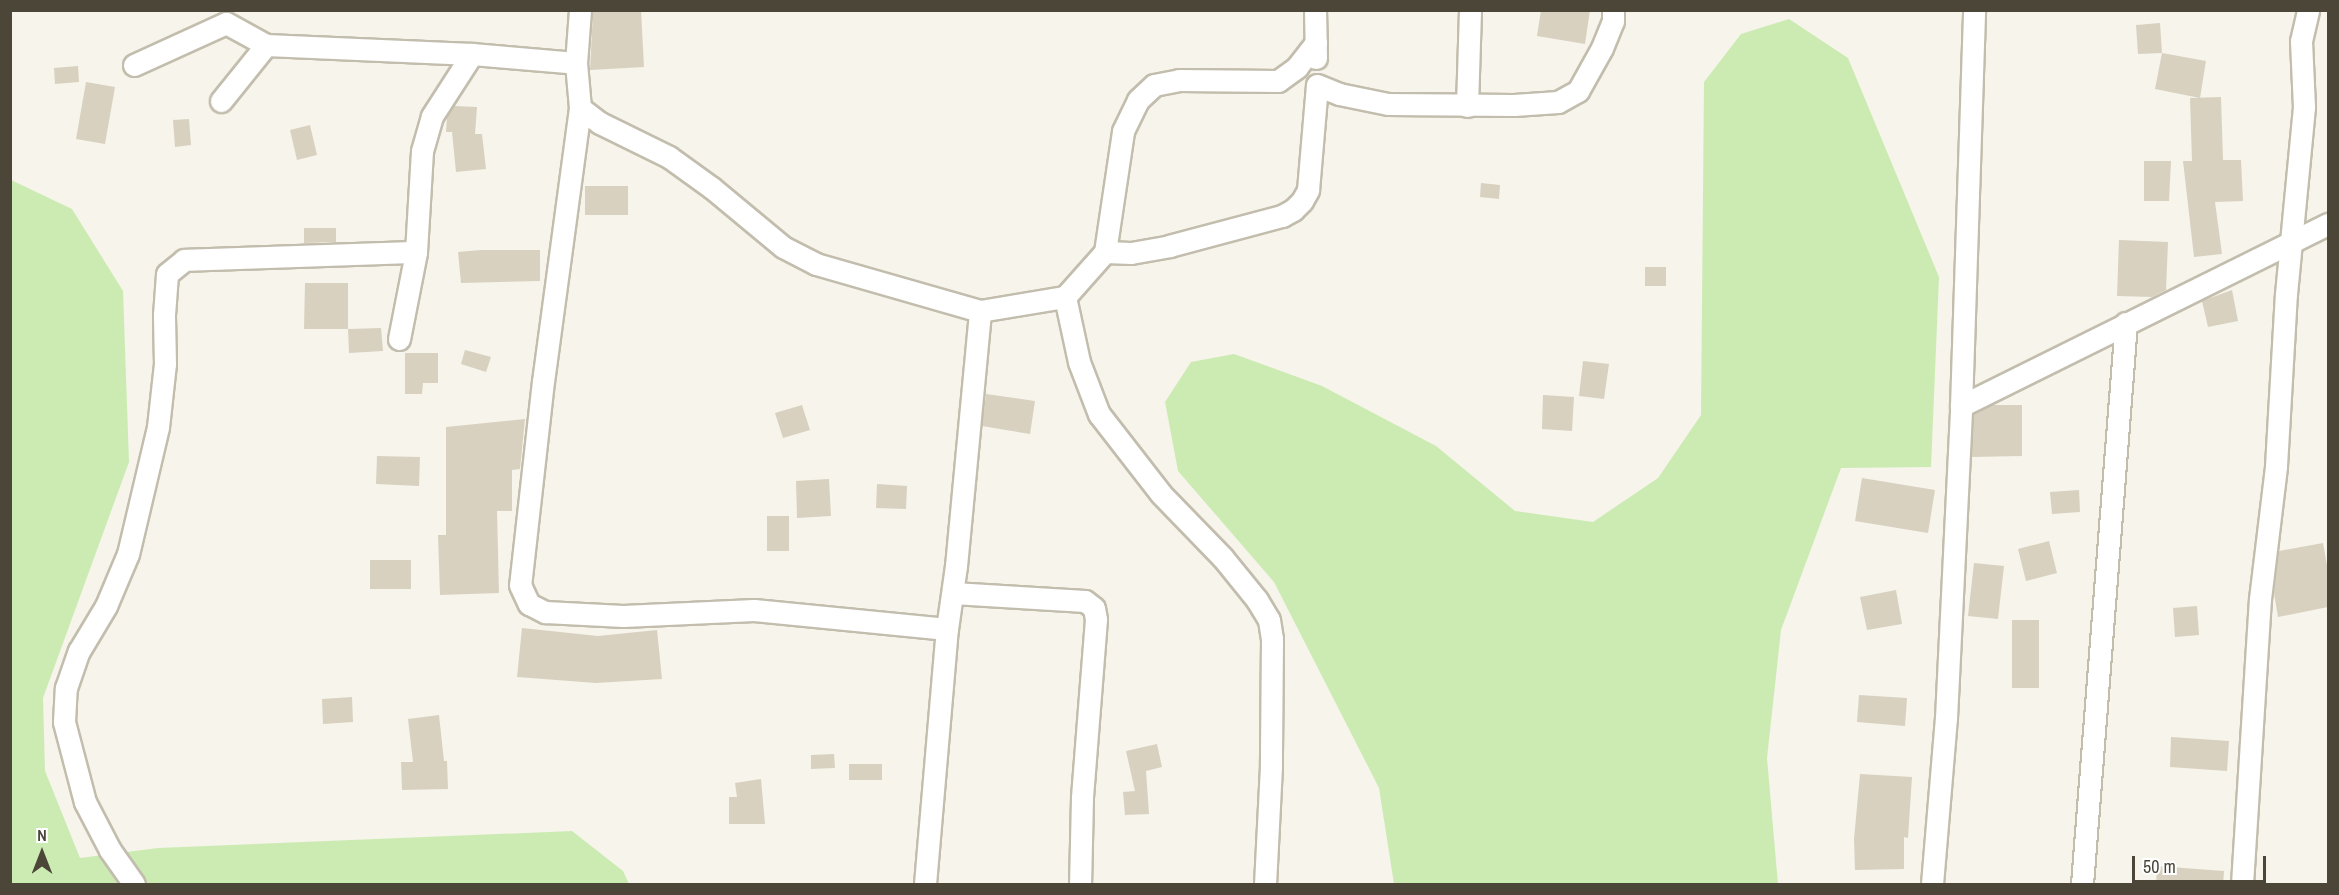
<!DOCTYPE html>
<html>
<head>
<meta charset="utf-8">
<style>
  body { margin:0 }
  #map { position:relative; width:2339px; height:895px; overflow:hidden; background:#f6f4eb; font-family:"Archivo Narrow",sans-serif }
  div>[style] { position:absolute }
  .green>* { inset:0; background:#ccebb3 }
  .building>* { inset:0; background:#d8d1c0 }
  .roads { filter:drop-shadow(2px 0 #c2bdad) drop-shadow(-2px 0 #c2bdad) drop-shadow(0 2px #c2bdad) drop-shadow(0 -2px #c2bdad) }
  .minor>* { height:21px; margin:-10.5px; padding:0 10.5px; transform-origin:10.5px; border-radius:10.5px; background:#fff }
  span { translate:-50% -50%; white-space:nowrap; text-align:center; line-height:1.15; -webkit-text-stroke:6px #fff; paint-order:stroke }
  .frame { position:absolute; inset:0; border:12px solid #4b4638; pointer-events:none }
  .north { position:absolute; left:12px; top:823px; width:60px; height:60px; -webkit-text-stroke:4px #fff; paint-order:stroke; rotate:0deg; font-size:16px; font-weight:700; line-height:24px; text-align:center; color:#4b4638 }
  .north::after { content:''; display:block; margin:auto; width:21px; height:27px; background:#4b4638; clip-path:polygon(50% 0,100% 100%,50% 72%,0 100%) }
  .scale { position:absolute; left:2132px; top:856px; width:134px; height:27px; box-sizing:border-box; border:3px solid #4b4638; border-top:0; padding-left:8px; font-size:18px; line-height:21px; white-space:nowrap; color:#4b4638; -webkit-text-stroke:4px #fff; paint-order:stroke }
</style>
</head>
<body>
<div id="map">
  <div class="green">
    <i style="clip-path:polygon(1789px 19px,1848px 58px,1939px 277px,1931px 467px,1841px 468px,1781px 630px,1767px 758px,1778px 884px,1394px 884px,1379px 788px,1274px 582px,1178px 471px,1165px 402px,1191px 362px,1234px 354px,1322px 386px,1436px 446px,1515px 511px,1593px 522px,1658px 478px,1701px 415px,1704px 82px,1741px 34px)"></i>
    <i style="clip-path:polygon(11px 180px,72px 209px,123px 291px,129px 462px,43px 698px,45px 771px,80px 858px,158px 848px,572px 831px,623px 871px,629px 884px,11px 884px)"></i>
  </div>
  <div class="building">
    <i style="clip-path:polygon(641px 10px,644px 67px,590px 70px,593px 12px)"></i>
    <i style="clip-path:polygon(1541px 10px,1590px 10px,1585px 44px,1537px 36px)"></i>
    <i style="clip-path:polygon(2160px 23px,2162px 53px,2138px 54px,2136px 25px)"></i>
    <i style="clip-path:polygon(2162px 53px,2206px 61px,2200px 98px,2155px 89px)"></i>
    <i style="clip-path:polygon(78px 66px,79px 82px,55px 84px,54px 68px)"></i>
    <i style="clip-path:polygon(86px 82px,115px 87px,105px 144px,76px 139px)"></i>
    <i style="clip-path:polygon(2221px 97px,2223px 160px,2241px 160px,2243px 201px,2215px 202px,2222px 254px,2194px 257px,2183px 161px,2192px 161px,2190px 98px)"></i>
    <i style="clip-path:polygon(454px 106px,477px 107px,475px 134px,482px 134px,486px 169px,456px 172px,452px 132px,446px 132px,447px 116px)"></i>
    <i style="clip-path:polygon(189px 119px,191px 145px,175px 147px,173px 120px)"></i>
    <i style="clip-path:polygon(310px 125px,317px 155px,297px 160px,290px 130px)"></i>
    <i style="clip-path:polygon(2144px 161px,2171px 161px,2169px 201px,2144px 201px)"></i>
    <i style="clip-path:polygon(1481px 183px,1500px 185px,1499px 199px,1480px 197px)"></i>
    <i style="clip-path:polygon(585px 186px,628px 186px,628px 215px,585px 215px)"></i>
    <i style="clip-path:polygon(304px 228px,336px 228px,336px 242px,304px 243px)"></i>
    <i style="clip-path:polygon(2119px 240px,2168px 242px,2166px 290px,2152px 297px,2117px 296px)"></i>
    <i style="clip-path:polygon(481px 250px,540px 250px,540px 281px,461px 283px,458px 252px)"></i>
    <i style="clip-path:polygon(1645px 267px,1666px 267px,1666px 286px,1645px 286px)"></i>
    <i style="clip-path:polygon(305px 283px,348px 283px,348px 329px,304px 329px)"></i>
    <i style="clip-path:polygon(2232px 290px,2238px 321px,2208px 327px,2202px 301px)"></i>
    <i style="clip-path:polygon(381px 328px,383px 351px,349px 353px,348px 329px)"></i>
    <i style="clip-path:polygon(465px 350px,491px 357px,486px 372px,461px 364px)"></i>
    <i style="clip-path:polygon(405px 353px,438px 353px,438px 383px,423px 383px,422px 394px,405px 394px)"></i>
    <i style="clip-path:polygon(1583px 361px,1609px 364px,1604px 399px,1579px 396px)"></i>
    <i style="clip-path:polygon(986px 394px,1035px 401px,1030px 434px,982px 426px)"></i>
    <i style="clip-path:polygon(1543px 395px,1574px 397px,1572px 431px,1542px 429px)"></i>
    <i style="clip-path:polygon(802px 405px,810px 430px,783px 438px,775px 413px)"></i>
    <i style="clip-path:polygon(1991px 405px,2022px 405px,2022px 456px,1971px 457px,1973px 414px)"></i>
    <i style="clip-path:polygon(525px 419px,520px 469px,512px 470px,512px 511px,497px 511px,499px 593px,440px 595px,438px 535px,446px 535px,446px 427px)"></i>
    <i style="clip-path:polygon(377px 456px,420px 457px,419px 486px,376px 484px)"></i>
    <i style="clip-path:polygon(1862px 478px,1935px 490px,1928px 533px,1855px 521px)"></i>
    <i style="clip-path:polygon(829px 479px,831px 516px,797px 518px,796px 481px)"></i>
    <i style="clip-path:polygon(877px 484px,907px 486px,906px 509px,876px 508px)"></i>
    <i style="clip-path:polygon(2079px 490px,2080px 512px,2052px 514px,2050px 492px)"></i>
    <i style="clip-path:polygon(767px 516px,789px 516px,789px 551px,767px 551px)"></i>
    <i style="clip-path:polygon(2049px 541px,2057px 573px,2026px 581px,2018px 549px)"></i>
    <i style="clip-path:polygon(2323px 543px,2328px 571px,2328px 607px,2278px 617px,2274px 593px,2279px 551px)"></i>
    <i style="clip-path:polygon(370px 560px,411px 560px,411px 589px,370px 589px)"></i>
    <i style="clip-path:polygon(1974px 563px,2004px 566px,1998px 619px,1968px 616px)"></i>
    <i style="clip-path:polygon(1896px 590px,1902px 624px,1867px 630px,1860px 597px)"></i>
    <i style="clip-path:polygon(2197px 606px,2199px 635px,2175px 637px,2173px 608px)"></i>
    <i style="clip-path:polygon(2012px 620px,2039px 620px,2039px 688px,2012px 688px)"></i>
    <i style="clip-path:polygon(522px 628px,598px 636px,657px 630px,662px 679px,596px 683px,517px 677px)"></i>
    <i style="clip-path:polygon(1859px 695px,1907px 698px,1905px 726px,1857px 722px)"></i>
    <i style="clip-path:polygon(352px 697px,353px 722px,323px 724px,322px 699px)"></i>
    <i style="clip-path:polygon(439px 715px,444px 761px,447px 761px,448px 789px,402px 790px,401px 762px,413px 762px,408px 719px)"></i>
    <i style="clip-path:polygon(2171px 737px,2229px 741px,2227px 771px,2170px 767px)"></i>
    <i style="clip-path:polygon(1157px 744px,1162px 767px,1146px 771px,1149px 814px,1125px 815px,1123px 792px,1135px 791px,1126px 751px)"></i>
    <i style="clip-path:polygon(834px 754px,835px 768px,811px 769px,811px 755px)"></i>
    <i style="clip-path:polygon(849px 764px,882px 764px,882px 780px,849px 780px)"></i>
    <i style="clip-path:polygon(1860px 774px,1912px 777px,1908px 838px,1904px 837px,1904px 869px,1855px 870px,1854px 839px)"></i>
    <i style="clip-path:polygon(761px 779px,765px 824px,729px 824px,729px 797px,737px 797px,735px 783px)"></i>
    <i style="clip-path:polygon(2157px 866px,2224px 871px,2223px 885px,2156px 885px)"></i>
  </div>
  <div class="roads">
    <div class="minor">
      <i style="left:580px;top:10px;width:53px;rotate:94.3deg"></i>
      <i style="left:576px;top:63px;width:45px;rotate:84.9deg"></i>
      <i style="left:580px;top:108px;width:275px;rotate:97.7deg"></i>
      <i style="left:543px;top:381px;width:205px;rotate:96.4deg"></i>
      <i style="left:520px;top:585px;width:21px;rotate:65deg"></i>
      <i style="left:529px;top:604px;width:18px;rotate:27deg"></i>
      <i style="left:545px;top:612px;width:78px;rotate:2.9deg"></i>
      <i style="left:623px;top:616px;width:131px;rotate:-2.6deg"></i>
      <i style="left:754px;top:610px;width:194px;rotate:5.6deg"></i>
      <i style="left:1315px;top:10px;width:48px;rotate:88.8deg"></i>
      <i style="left:134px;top:65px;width:101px;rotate:-24.5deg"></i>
      <i style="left:226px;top:23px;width:46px;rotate:28.8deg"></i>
      <i style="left:266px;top:45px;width:206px;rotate:2.5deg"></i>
      <i style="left:472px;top:54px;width:104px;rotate:4.9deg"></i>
      <i style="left:221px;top:101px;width:72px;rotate:-51.2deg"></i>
      <i style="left:1467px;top:106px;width:96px;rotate:-88.2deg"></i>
      <i style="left:580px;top:108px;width:25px;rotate:37deg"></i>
      <i style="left:600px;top:123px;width:77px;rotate:26.2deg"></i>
      <i style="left:669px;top:157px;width:53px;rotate:35.8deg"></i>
      <i style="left:712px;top:188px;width:92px;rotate:39.7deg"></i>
      <i style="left:783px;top:247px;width:37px;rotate:27deg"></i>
      <i style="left:816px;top:264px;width:171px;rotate:16deg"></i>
      <i style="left:980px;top:311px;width:86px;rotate:-9.4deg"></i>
      <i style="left:1065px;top:297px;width:60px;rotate:-48.4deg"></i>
      <i style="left:1105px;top:252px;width:26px;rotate:2deg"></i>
      <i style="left:1131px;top:253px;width:39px;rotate:-10deg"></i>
      <i style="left:1169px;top:246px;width:117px;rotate:-14.9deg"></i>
      <i style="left:1282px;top:216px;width:13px;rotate:-29deg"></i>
      <i style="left:1293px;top:210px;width:13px;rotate:-45deg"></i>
      <i style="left:1302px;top:201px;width:13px;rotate:-61deg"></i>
      <i style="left:1308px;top:190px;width:105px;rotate:-85.1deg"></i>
      <i style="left:1317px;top:85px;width:24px;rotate:22deg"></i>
      <i style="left:1339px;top:94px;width:50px;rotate:11.5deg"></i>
      <i style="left:1388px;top:104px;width:126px;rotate:0.5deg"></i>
      <i style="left:1514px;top:105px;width:44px;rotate:-3.9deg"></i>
      <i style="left:1558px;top:102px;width:23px;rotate:-29deg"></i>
      <i style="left:1578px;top:91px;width:49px;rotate:-60.8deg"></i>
      <i style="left:1602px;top:48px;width:29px;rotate:-68deg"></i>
      <i style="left:1613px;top:21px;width:11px;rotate:-90deg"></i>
      <i style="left:1105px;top:252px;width:122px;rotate:-81.5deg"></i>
      <i style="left:1123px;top:131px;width:34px;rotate:-64deg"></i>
      <i style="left:1138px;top:100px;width:22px;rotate:-43deg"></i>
      <i style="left:1154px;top:85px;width:25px;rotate:-11deg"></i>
      <i style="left:1179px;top:80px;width:99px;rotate:0.6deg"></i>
      <i style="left:1278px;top:81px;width:24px;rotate:-36deg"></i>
      <i style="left:1297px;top:67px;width:31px;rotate:-52deg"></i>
      <i style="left:1065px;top:297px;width:66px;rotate:77.8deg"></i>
      <i style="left:1079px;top:362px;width:56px;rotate:69deg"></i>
      <i style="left:1099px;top:414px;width:101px;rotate:52.2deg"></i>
      <i style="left:1161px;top:494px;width:89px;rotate:45.9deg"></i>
      <i style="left:1223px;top:558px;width:54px;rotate:51deg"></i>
      <i style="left:1257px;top:600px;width:23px;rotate:59deg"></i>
      <i style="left:1269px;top:620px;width:19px;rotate:81deg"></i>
      <i style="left:1272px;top:639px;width:127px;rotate:90.5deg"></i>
      <i style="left:1271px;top:766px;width:118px;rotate:92.9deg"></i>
      <i style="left:399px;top:339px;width:89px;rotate:-78.9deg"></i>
      <i style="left:416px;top:252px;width:101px;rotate:-86.6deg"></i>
      <i style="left:422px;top:151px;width:36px;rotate:-74deg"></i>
      <i style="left:432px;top:116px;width:74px;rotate:-57.2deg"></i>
      <i style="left:1961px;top:406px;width:410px;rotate:-26.4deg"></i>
      <i style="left:953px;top:593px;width:132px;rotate:3.5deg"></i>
      <i style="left:1085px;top:601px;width:11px;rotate:38deg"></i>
      <i style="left:1094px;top:608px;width:11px;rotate:80deg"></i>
      <i style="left:1096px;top:619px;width:180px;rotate:94.5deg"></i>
      <i style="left:1082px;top:798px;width:86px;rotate:91.3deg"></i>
      <i style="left:134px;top:884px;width:42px;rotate:-125.2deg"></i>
      <i style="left:110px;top:850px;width:54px;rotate:-117.5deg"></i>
      <i style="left:85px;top:802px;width:83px;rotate:-104.7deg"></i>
      <i style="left:64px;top:722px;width:34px;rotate:-87deg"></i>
      <i style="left:66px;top:688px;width:39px;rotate:-71deg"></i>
      <i style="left:79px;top:651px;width:52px;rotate:-59deg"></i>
      <i style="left:106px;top:606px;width:56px;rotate:-67.1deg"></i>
      <i style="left:128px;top:554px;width:130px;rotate:-76.7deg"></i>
      <i style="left:158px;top:427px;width:63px;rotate:-83.7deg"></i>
      <i style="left:165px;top:364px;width:49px;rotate:-91.2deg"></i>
      <i style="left:164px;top:315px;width:41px;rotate:-85.8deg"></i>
      <i style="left:167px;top:274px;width:22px;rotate:-39deg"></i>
      <i style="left:184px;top:260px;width:232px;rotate:-2deg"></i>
      <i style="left:925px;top:884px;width:256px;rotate:-85.1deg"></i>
      <i style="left:947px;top:629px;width:64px;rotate:-81.9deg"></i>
      <i style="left:956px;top:566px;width:256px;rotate:-84.6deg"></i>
      <i style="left:1932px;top:884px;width:167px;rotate:-85.2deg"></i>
      <i style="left:1946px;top:718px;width:312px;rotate:-87.2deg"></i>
      <i style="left:1961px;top:406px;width:396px;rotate:-88.1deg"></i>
      <i style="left:2082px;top:884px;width:563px;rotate:-85.52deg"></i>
      <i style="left:2242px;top:884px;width:286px;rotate:-86.4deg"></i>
      <i style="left:2260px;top:599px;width:134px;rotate:-83.1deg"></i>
      <i style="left:2276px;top:466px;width:172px;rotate:-86.7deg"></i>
      <i style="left:2286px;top:294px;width:188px;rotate:-84.5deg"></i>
      <i style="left:2304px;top:107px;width:66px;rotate:-92.6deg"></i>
      <i style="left:2301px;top:41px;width:32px;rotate:-77deg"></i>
    </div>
  </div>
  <div class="frame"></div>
  <div class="north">N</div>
  <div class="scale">50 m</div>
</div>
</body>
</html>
